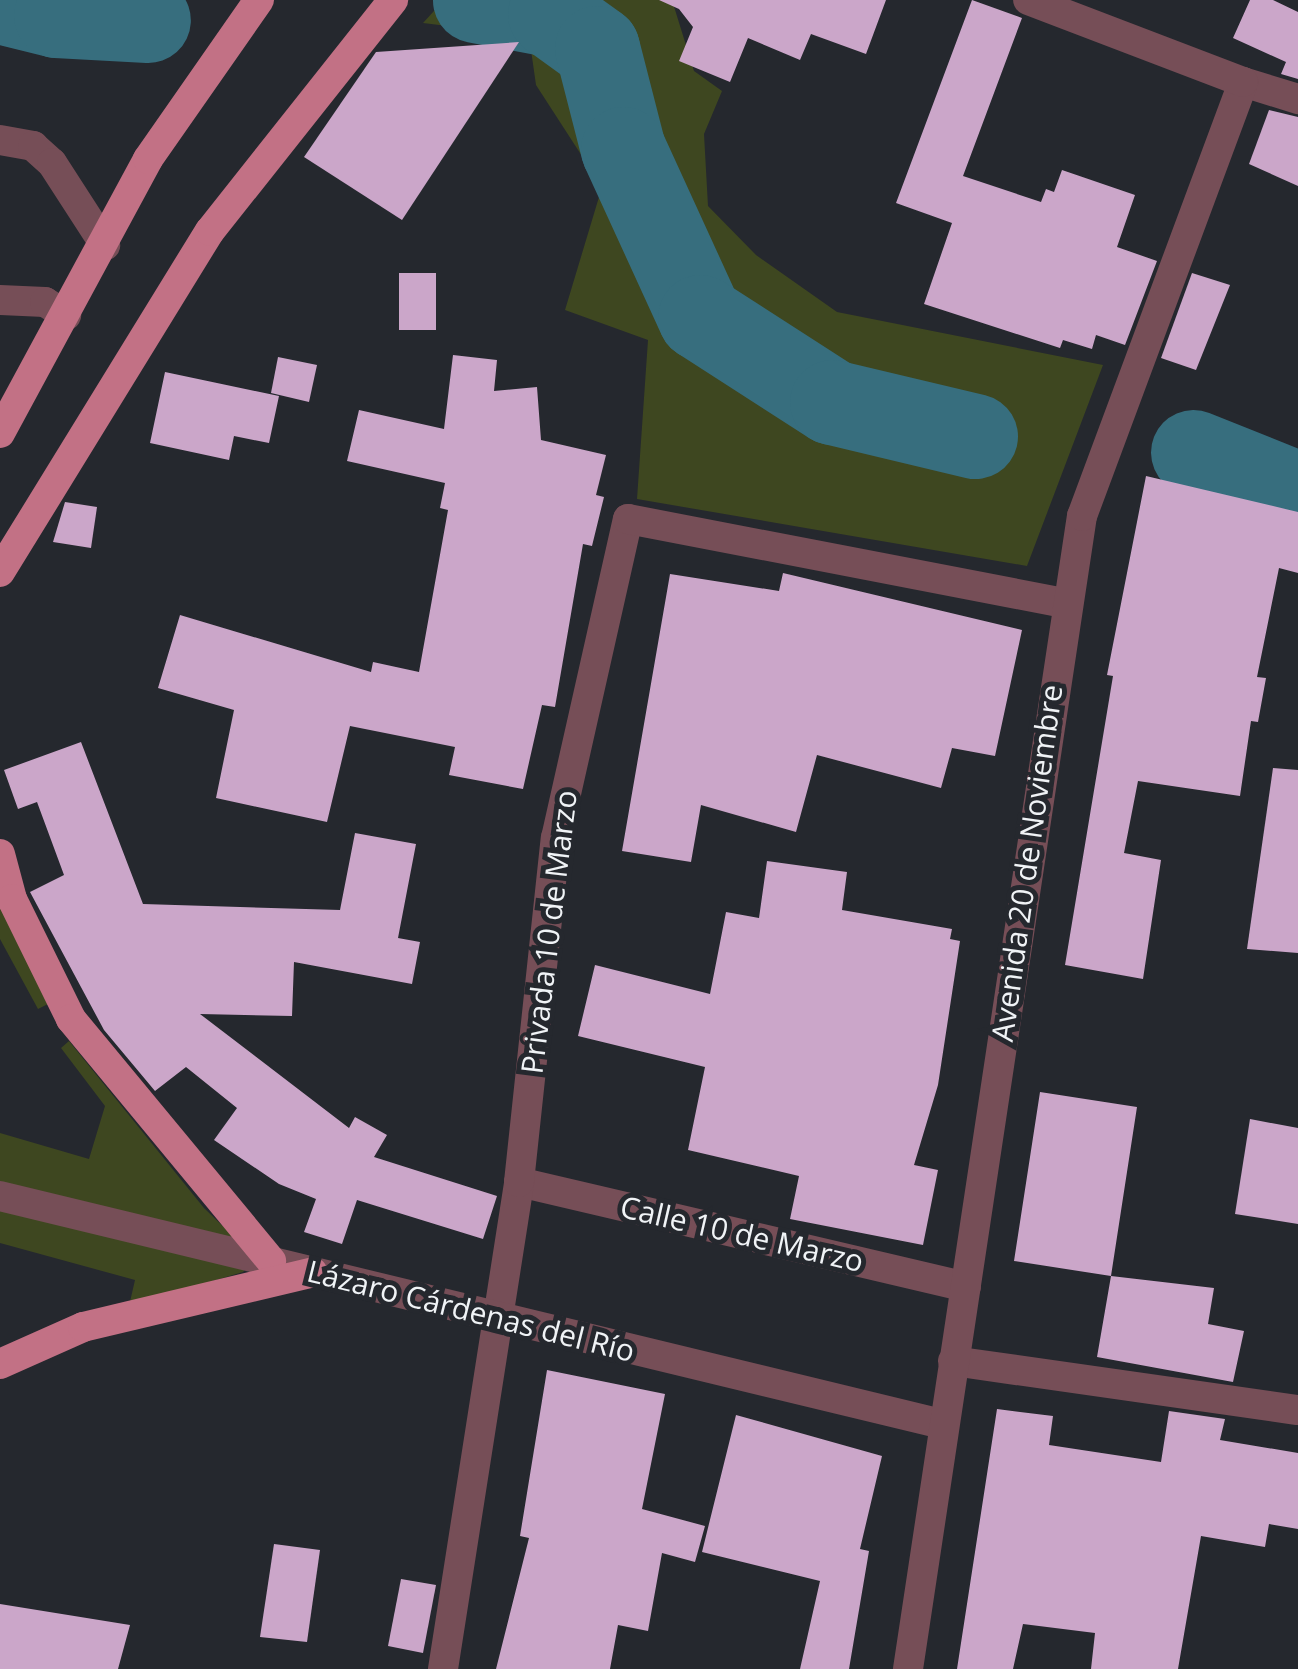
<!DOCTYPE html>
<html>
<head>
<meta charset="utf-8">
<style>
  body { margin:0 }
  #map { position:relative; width:1298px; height:1669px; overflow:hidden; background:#25282e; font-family:"Open Sans",sans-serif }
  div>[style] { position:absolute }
  .green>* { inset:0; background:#3e4720 }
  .river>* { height:85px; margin:-42.5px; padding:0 42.5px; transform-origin:42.5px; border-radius:42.5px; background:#376e7e }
  .building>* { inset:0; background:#cba6c9 }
  .pedestrian>* { height:30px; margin:-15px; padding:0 15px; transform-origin:15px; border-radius:15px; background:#764e57 }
  .minor>* { height:30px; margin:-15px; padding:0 15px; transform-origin:15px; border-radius:15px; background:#764e57 }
  .tertiary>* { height:30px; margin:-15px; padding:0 15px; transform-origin:15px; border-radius:15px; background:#764e57 }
  .primary>* { height:30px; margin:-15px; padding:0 15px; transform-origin:15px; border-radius:15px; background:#c27185 }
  span { translate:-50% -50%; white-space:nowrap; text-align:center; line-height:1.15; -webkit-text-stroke:10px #25282e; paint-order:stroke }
  .street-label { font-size:30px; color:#f0f3f6 }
</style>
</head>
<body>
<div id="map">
  <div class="green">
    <i style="clip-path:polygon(444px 0,672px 0,694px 71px,722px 91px,704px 134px,708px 206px,756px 255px,837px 312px,1103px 365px,1027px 566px,637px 499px,648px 340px,565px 310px,602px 187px,536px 85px,529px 36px,423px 23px)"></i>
    <i style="clip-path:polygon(0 893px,48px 1004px,38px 1009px,0 939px)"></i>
    <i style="clip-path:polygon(69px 1041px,204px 1208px,256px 1258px,243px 1272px,129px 1306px,135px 1280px,0 1243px,0 1133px,89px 1159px,105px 1106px,61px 1048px)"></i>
  </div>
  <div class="river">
    <i style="left:475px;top:0;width:76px;rotate:10.6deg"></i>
    <i style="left:550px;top:14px;width:58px;rotate:35.9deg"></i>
    <i style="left:597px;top:48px;width:104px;rotate:75.6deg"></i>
    <i style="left:623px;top:149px;width:185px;rotate:65.4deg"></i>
    <i style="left:700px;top:317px;width:157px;rotate:32.8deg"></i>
    <i style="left:832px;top:402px;width:147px;rotate:13.4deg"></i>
    <i style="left:0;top:1px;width:58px;rotate:14deg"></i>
    <i style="left:56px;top:15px;width:92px;rotate:3.1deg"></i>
    <i style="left:1193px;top:452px;width:113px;rotate:21.8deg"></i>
  </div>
  <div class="building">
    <i style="clip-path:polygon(659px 0,886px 0,866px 54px,811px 34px,800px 60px,748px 38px,730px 82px,679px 61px,693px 27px,679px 9px)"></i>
    <i style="clip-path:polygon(972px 0,1022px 18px,963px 176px,1041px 202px,1046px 189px,1054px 192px,1062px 170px,1135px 195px,1117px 247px,1157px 261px,1125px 345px,1096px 335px,1092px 349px,1063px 340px,1060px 348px,924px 304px,952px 223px,896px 203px)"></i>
    <i style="clip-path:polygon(1250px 0,1273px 0,1298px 12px,1298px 79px,1281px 74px,1286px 62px,1233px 38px)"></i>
    <i style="clip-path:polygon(519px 42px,402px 220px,304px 157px,376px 52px)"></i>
    <i style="clip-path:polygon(1269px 110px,1298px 117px,1298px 186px,1249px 164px)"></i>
    <i style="clip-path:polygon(399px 273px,436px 273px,436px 330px,399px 330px)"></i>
    <i style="clip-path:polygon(1192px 273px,1230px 285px,1196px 370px,1161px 358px)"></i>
    <i style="clip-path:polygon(453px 355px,497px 360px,494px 391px,537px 387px,541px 440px,606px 455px,596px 495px,604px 497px,592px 546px,583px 544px,555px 707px,542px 705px,523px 789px,449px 775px,455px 747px,350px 726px,327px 822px,216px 798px,234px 710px,158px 688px,180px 615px,371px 672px,373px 662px,419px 672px,448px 510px,440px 508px,445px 483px,347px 461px,359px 410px,444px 429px)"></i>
    <i style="clip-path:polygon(278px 357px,317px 365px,309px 402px,271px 393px)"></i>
    <i style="clip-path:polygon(165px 372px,279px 396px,269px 443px,234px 436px,229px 460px,150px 443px)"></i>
    <i style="clip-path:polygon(1146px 476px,1298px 512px,1298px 573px,1279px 568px,1257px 677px,1266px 678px,1258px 722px,1251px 721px,1240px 796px,1138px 781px,1124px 853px,1161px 860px,1143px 979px,1065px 965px,1113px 676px,1107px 675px)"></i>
    <i style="clip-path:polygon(65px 502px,97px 507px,91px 548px,53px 542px)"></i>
    <i style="clip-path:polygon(783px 573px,1022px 630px,995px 756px,952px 748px,941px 788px,817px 755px,796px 832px,701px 805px,691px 862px,622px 851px,670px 574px,779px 591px)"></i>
    <i style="clip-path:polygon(81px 742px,143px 904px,340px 910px,355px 833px,416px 844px,398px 938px,420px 942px,412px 984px,294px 962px,292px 1016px,200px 1014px,349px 1128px,355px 1117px,387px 1135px,374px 1157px,497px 1196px,483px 1239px,357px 1200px,342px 1244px,304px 1232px,316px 1199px,279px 1184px,214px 1140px,237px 1108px,186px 1067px,155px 1091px,104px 1030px,30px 892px,64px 875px,37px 802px,18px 809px,4px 770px)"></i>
    <i style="clip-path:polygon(1273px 768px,1298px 770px,1298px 953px,1247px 949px)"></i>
    <i style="clip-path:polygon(767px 861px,847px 872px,842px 910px,952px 929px,950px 939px,960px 941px,938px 1085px,914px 1165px,938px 1170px,923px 1245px,790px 1219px,799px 1176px,688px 1150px,705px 1067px,578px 1036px,595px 965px,710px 994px,726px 912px,759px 918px)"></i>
    <i style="clip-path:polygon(1040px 1092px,1137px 1107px,1111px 1276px,1214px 1288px,1208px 1324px,1244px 1331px,1233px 1382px,1097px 1357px,1111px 1276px,1014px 1261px)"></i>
    <i style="clip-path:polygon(1250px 1119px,1298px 1128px,1298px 1224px,1235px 1214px)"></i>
    <i style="clip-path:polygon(547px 1370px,665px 1394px,642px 1509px,705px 1526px,695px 1562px,662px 1553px,648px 1631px,618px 1625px,610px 1669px,496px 1669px,529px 1538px,520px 1536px)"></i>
    <i style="clip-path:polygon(997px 1409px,1053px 1416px,1049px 1445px,1161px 1462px,1169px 1411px,1225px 1419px,1220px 1440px,1298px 1453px,1298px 1529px,1269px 1524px,1265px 1547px,1201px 1536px,1178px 1669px,1091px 1669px,1095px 1633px,1023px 1624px,1013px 1669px,957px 1669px)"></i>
    <i style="clip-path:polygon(736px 1415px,882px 1456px,860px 1549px,869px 1551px,849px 1669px,800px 1669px,820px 1581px,702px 1552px)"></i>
    <i style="clip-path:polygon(274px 1544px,320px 1550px,307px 1642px,260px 1637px)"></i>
    <i style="clip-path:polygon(401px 1579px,436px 1585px,423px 1653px,388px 1646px)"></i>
    <i style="clip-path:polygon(0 1604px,130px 1625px,118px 1669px,0 1669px)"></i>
  </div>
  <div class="pedestrian">
    <i style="left:0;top:140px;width:34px;rotate:10deg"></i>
    <i style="left:33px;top:146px;width:25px;rotate:42deg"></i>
    <i style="left:52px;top:163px;width:98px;rotate:57.1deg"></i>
  </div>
  <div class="minor">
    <i style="left:1243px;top:82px;width:58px;rotate:17.2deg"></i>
    <i style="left:0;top:300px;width:45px;rotate:2.5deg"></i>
    <i style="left:45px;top:302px;width:25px;rotate:32deg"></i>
    <i style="left:519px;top:1182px;width:459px;rotate:13.2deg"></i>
    <i style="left:953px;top:1361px;width:348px;rotate:8.1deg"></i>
    <i style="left:443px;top:1669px;width:493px;rotate:-81.1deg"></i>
    <i style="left:519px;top:1182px;width:346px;rotate:-83.9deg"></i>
    <i style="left:556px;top:838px;width:327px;rotate:-77.3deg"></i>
    <i style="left:628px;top:519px;width:444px;rotate:10.9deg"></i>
  </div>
  <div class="tertiary">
    <i style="left:0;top:1196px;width:969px;rotate:13.61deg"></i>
    <i style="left:908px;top:1669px;width:1166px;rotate:-81.42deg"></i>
    <i style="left:1082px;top:516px;width:463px;rotate:-69.6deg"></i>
    <i style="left:1243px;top:82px;width:230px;rotate:-159.1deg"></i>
  </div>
  <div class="primary">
    <i style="left:0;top:433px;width:311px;rotate:-61.6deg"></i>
    <i style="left:148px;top:159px;width:194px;rotate:-55.1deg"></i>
    <i style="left:0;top:572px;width:400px;rotate:-58.4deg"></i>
    <i style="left:210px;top:231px;width:295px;rotate:-51.6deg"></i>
    <i style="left:0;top:854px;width:47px;rotate:75.1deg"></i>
    <i style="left:12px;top:899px;width:134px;rotate:63.8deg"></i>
    <i style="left:71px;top:1019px;width:314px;rotate:50.4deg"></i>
    <i style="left:0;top:1364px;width:91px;rotate:-24deg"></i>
    <i style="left:83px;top:1327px;width:236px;rotate:-13.4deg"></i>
  </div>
  <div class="street-label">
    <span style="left:1027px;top:863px;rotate:-82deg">Avenida 20 de Noviembre</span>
    <span style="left:549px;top:932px;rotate:-83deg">Privada 10 de Marzo</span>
    <span style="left:742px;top:1234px;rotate:13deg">Calle 10 de Marzo</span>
    <span style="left:471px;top:1311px;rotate:14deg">Lázaro Cárdenas del Río</span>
  </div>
</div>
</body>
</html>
